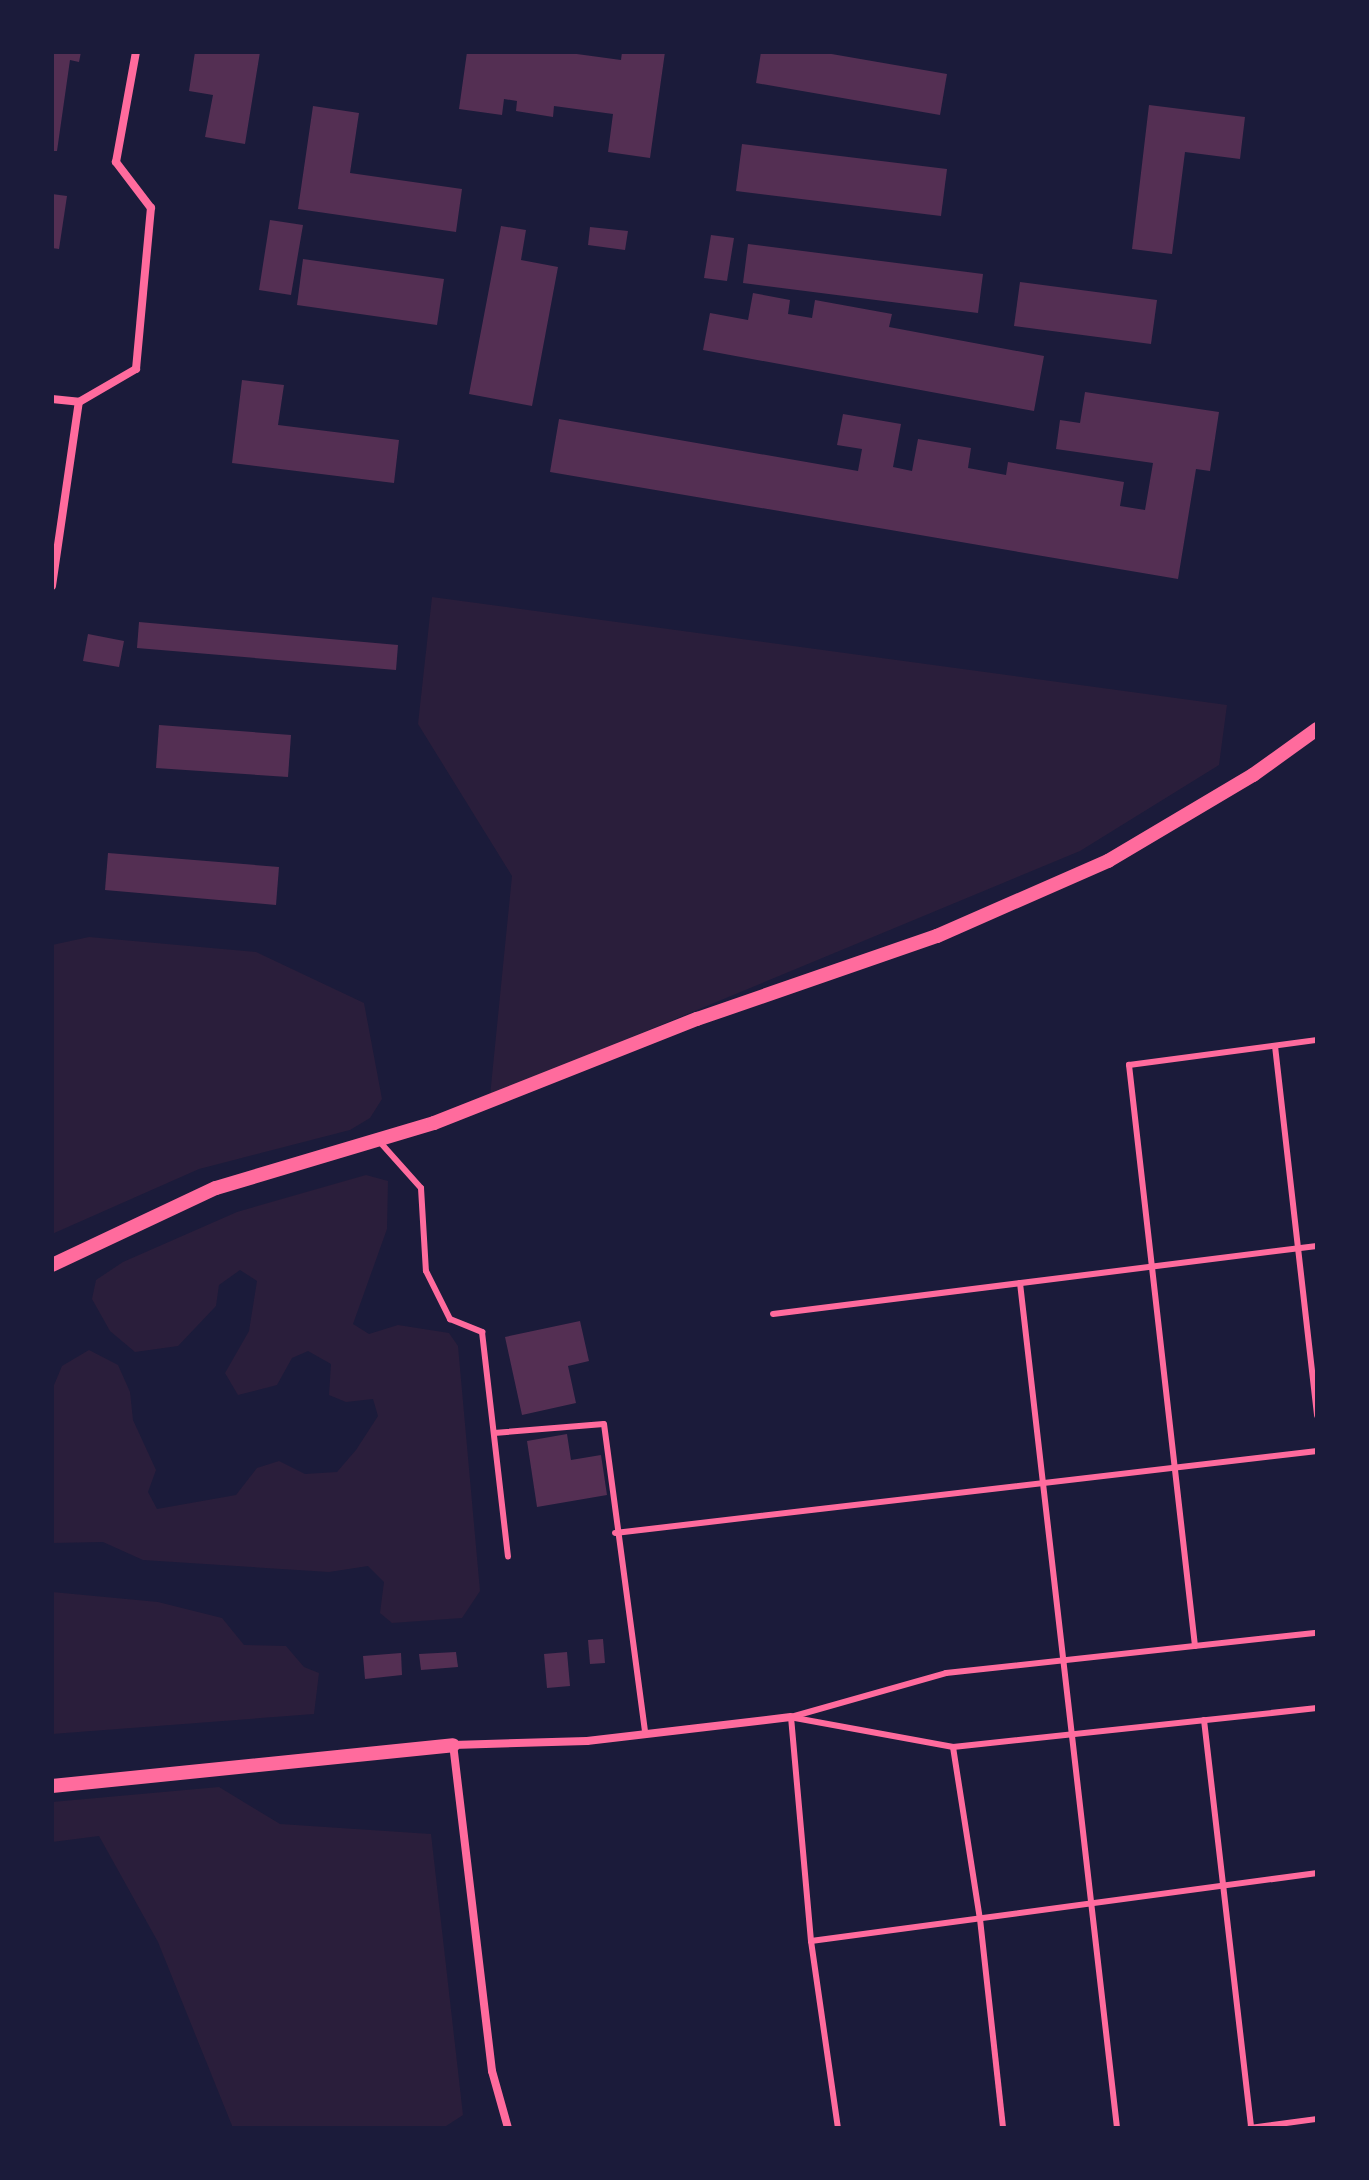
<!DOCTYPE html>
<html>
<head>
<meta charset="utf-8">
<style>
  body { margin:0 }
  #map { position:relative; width:1369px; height:2180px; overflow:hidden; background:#1b1b3a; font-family:Barlow,sans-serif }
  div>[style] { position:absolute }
  .green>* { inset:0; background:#2a1e3b }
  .building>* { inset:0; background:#542f53 }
  .service>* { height:6px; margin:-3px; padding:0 3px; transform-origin:3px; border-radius:3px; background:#ff6b9d }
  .minor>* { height:8px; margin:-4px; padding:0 4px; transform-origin:4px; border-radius:4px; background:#ff6b9d }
  .tertiary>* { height:14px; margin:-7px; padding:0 7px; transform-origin:7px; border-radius:7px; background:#ff6b9d }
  span { translate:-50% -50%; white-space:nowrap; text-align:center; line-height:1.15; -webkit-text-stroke:6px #1b1b3a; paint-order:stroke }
  .frame { position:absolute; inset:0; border:54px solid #1b1b3a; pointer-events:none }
</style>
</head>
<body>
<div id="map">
  <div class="green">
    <i style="clip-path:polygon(432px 597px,1227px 705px,1219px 765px,1080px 851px,490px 1096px,512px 876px,418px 724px)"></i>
    <i style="clip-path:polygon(89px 937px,256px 952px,364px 1003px,382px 1099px,370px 1118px,350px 1130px,199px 1169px,52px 1234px,52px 945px)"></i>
    <i style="clip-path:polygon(366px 1175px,388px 1181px,387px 1229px,353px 1324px,369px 1334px,398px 1325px,449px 1333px,458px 1346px,480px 1591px,462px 1618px,392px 1623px,380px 1613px,384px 1582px,368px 1566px,329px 1572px,143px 1560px,103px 1542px,52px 1543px,52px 1390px,62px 1366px,89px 1350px,118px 1365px,130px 1392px,133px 1420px,156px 1470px,148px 1492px,157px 1509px,236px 1495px,257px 1468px,279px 1461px,305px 1474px,337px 1472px,356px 1450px,378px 1416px,373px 1399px,346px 1402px,329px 1395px,331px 1364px,308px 1351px,292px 1358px,277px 1385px,238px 1395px,225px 1373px,249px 1331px,257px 1281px,240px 1270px,219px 1285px,216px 1306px,178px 1346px,135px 1352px,110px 1331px,92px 1299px,96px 1280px,123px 1262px,237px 1212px)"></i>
    <i style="clip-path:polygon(52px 1592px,158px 1602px,222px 1618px,244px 1645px,286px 1646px,304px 1667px,319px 1673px,314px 1714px,52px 1734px)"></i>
    <i style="clip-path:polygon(219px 1787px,280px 1824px,431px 1834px,463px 2115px,443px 2128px,233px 2128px,158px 1942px,99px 1836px,52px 1842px,52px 1802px)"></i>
  </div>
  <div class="building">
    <i style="clip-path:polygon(52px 52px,81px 52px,79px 62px,70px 60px,57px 151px,52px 151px)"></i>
    <i style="clip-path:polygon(195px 52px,260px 52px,245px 144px,205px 137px,213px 95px,189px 91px)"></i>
    <i style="clip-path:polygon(467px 52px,562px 52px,621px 60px,622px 52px,665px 52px,650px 158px,608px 152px,613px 114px,554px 106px,553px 117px,516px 111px,517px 101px,504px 99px,502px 115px,459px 109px)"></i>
    <i style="clip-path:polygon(761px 52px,820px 52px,947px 74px,940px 115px,756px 83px)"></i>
    <i style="clip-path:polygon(1149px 105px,1245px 117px,1240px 159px,1185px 152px,1172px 254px,1132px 249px)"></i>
    <i style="clip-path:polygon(313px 106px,359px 113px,350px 173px,462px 189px,456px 232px,298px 209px)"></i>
    <i style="clip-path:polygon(742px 144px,947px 169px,941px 216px,736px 191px)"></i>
    <i style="clip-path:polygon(52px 194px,67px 196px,59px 249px,52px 248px)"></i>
    <i style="clip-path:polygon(270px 220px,303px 225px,291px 295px,259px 290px)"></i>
    <i style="clip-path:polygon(501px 226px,526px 230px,521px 260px,558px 267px,532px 406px,469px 394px)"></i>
    <i style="clip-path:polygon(590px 227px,628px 231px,625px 250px,588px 245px)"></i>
    <i style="clip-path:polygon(711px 235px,734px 238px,727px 281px,704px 278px)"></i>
    <i style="clip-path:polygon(748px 244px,983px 274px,978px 313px,743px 283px)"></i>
    <i style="clip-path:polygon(303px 259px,444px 279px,437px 325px,297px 305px)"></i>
    <i style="clip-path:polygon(1020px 282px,1157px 300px,1151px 344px,1014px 326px)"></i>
    <i style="clip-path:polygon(753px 293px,790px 300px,788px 314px,812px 318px,815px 300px,892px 314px,889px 327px,1044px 356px,1034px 411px,703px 350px,710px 313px,748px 320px)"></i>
    <i style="clip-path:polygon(242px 380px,284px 385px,278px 425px,399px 440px,394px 483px,232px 463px)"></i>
    <i style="clip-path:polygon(1085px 392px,1219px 412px,1210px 471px,1196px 469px,1178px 579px,550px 472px,559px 419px,858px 471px,862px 449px,837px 445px,843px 414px,901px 424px,893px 467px,912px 471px,918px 439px,971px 448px,968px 468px,1006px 475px,1008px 462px,1124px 482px,1120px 506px,1145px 510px,1153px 463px,1056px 449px,1060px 420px,1080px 423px)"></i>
    <i style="clip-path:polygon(139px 622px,398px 645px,396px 670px,137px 648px)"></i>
    <i style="clip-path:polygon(88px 634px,124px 641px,119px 667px,83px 661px)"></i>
    <i style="clip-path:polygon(159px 725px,291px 735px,288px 777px,156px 768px)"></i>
    <i style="clip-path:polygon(108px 853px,279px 867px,276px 905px,105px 890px)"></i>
    <i style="clip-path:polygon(580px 1321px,589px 1361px,568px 1366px,576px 1403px,522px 1415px,505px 1337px)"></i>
    <i style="clip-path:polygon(567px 1434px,571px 1460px,601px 1455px,607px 1495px,537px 1507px,527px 1441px)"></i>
    <i style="clip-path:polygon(603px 1639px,605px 1663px,590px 1664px,588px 1640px)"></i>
    <i style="clip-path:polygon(456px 1652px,458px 1667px,421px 1670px,419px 1654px)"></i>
    <i style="clip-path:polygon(567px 1652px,570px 1686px,547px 1688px,544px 1654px)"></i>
    <i style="clip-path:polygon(401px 1653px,402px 1675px,365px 1679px,363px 1656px)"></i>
  </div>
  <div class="service">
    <i style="left:1275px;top:1046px;width:372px;rotate:83.5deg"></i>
    <i style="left:379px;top:1141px;width:63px;rotate:48.2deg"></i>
    <i style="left:421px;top:1188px;width:83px;rotate:86.6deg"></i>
    <i style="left:426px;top:1271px;width:54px;rotate:63.4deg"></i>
    <i style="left:450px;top:1319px;width:35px;rotate:22deg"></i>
    <i style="left:482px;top:1332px;width:226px;rotate:83.4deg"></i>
    <i style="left:1020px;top:1283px;width:851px;rotate:83.45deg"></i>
    <i style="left:773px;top:1314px;width:548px;rotate:-7.13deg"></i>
    <i style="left:494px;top:1433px;width:110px;rotate:-4.7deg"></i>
    <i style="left:604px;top:1424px;width:312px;rotate:82.4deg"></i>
    <i style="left:615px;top:1533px;width:707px;rotate:-6.66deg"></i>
    <i style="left:1195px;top:1646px;width:585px;rotate:-96.48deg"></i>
    <i style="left:1129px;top:1065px;width:190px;rotate:-7.6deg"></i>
    <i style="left:791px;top:1717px;width:161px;rotate:-15.8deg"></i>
    <i style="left:946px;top:1673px;width:373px;rotate:-6.2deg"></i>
    <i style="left:791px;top:1717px;width:225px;rotate:84.9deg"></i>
    <i style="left:811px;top:1941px;width:189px;rotate:81.8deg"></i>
    <i style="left:795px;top:1718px;width:161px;rotate:10.4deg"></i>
    <i style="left:953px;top:1747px;width:366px;rotate:-6.1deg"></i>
    <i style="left:1204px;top:1720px;width:411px;rotate:83.4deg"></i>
    <i style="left:953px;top:1747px;width:174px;rotate:81.1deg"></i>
    <i style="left:980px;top:1919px;width:210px;rotate:83.7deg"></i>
    <i style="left:811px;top:1941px;width:511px;rotate:-7.65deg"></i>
    <i style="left:1250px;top:2128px;width:68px;rotate:-7.7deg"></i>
  </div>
  <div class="minor">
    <i style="left:52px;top:399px;width:27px;rotate:6deg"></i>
    <i style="left:79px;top:402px;width:66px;rotate:-30.1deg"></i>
    <i style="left:136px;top:369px;width:162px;rotate:-84.7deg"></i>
    <i style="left:151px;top:208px;width:58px;rotate:-127.3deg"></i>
    <i style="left:116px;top:162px;width:112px;rotate:-79.7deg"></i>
    <i style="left:52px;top:586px;width:186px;rotate:-81.7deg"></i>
    <i style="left:508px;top:2128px;width:59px;rotate:-105.7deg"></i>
    <i style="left:492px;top:2071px;width:328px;rotate:-96.8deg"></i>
    <i style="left:453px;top:1745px;width:134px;rotate:-1.7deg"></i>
    <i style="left:587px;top:1741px;width:205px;rotate:-6.7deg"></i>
  </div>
  <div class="tertiary">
    <i style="left:52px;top:1265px;width:181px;rotate:-25.2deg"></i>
    <i style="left:216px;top:1188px;width:227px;rotate:-16.6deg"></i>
    <i style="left:434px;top:1123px;width:283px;rotate:-21.6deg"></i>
    <i style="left:697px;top:1019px;width:254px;rotate:-19.1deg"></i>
    <i style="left:937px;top:936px;width:187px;rotate:-23.7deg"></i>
    <i style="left:1108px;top:861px;width:169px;rotate:-30.7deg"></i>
    <i style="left:1253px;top:775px;width:79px;rotate:-35.7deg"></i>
    <i style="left:52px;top:1786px;width:403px;rotate:-5.8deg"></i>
  </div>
  <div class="frame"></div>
</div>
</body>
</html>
